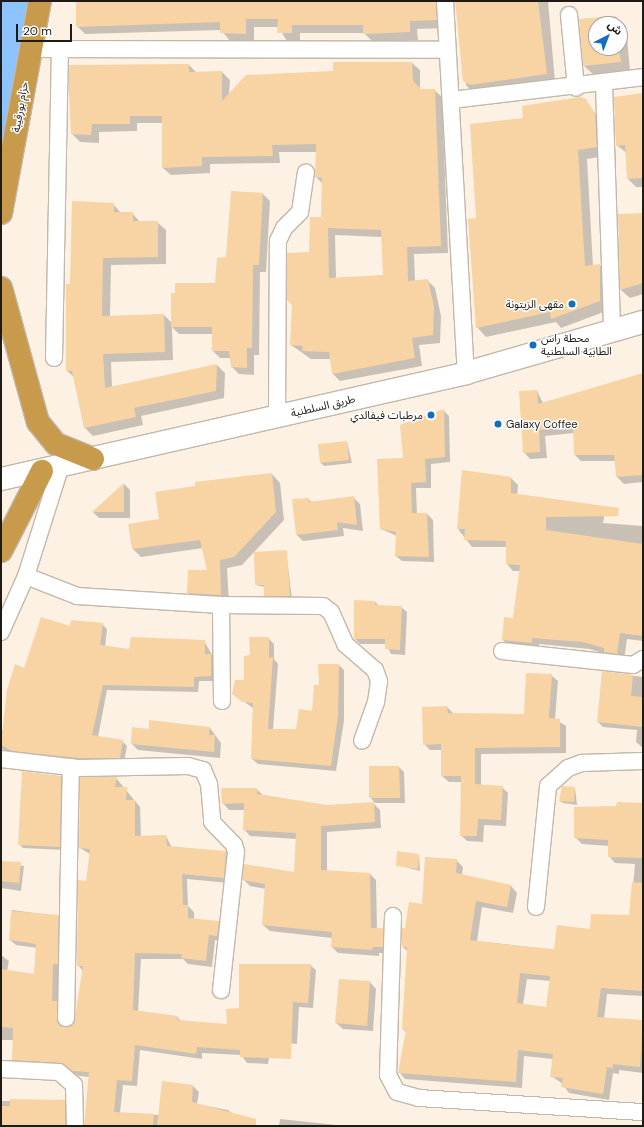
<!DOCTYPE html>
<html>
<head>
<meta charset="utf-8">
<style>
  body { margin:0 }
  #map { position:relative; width:644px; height:1127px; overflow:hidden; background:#fcf1e3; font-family:"DM Sans","Noto Sans Arabic",sans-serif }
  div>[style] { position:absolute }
  .water>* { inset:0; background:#8dc4fd }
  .shadow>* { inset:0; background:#0003 }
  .building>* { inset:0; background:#f8d3a3 }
  .roads { filter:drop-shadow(1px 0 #c2b8aa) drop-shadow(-1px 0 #c2b8aa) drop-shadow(0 1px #c2b8aa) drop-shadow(0 -1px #c2b8aa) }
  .minor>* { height:16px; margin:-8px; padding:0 8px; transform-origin:8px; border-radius:8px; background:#fff }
  .secondary>* { height:22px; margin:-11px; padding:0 11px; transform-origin:11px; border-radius:11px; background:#fff }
  .trunk>* { height:22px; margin:-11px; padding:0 11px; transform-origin:11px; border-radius:11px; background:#c79a4c }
  .dots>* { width:11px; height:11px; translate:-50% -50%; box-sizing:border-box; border:2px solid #fff; border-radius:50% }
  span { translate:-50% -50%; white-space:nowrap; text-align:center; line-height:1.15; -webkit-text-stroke:3px #fff; paint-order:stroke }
  .street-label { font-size:11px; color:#1e1b16 }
  .poi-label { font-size:11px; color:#1e1b16 }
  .right { translate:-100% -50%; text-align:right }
  .left { translate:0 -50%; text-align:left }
  .frame { position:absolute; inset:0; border:2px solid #1e1b16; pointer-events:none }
  .north { position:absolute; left:588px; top:16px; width:40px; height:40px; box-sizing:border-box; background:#fff; border:1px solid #a5a4a2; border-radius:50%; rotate:42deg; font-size:11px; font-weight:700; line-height:16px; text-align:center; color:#1e1b16 }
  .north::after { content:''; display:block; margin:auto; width:14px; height:18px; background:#136fbc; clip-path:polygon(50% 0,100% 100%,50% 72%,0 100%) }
  .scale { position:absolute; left:16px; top:24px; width:56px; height:18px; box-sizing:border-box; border:2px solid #1e1b16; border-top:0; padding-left:5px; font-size:12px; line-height:14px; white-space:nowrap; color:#1e1b16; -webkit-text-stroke:3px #fff; paint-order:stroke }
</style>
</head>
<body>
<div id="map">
  <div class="water">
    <i style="clip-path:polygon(1px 1px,29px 1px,1px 152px)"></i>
  </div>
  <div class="shadow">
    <i style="clip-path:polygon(78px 1px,436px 1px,444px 13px,444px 28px,417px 29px,418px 40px,373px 42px,364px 33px,300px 33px,300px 41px,287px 41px,278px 27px,254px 27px,254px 42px,230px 41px,221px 30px,85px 34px,77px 26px)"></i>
    <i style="clip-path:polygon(459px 1px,548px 1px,555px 82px,474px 94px,466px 85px)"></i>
    <i style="clip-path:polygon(evenodd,616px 17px,626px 26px,630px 71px,594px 75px,584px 66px,580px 20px,616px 17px,596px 24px,620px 24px,620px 48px,596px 48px,596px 24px)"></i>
    <i style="clip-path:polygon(evenodd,412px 63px,420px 70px,420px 89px,434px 90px,442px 97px,448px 253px,414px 254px,415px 281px,427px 280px,435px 288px,441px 316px,440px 343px,419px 345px,422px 366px,340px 381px,333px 374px,331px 359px,311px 359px,291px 345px,322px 218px,323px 184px,316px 177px,317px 152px,279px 152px,280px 163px,210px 164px,210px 173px,171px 175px,163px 168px,163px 123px,137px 123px,137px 131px,99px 132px,99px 143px,80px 142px,72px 134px,189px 65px,197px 73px,222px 72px,230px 80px,229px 94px,334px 72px,412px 63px,335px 235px,382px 237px,384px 276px,336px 278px,335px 235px)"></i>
    <i style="clip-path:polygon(643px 94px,643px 187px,636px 187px,628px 179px,627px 153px,616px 145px)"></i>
    <i style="clip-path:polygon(591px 108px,604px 124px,605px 156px,587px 159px,593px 266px,600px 265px,609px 274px,609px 310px,561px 328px,556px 322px,486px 337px,477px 327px,477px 219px,524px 119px)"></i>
    <i style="clip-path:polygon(232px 192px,263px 194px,270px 201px,266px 272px,260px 272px,259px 355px,254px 355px,254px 375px,239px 374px,232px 367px,231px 358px,220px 358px,213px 351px,213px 334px,179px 334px,172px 327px,173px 360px,111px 362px,112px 387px,217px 365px,225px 373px,224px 398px,141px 416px,143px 425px,93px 436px,85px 428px,75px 378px,67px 371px,67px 285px,71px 285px,113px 204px,121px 213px,132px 213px,140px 222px,157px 222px,166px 230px,166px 264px,111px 265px,110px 317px,164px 315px,172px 323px,216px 284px,227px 258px)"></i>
    <i style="clip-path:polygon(643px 214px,643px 294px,630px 298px,621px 290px)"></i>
    <i style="clip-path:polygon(643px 374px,643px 482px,624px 484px,617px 477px,616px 461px,581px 461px,575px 455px,574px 433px,545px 436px,547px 458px,530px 459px,524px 452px,537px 391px,543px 403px)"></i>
    <i style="clip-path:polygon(443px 410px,449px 416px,450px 462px,431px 464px,431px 488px,416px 488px,417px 514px,427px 514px,433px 520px,434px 562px,402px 561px,396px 556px,397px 536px,381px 529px,404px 459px)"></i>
    <i style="clip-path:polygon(347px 442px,352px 463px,324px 466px,321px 463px)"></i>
    <i style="clip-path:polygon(272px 474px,280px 483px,284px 520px,242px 565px,227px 568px,229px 603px,197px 601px,188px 593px,208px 571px,203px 548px,141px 557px,133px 549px,160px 520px)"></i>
    <i style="clip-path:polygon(511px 478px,518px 485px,517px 495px,605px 512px,603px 523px,643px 526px,643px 641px,627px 639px,624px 660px,590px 649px,539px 644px,538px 649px,510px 647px,503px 640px,513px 619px,520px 571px,513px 571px,507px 564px,507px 547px,472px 547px,458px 529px)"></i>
    <i style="clip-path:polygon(124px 484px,130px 490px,130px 518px,99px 518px,93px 512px)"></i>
    <i style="clip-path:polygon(353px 497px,360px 504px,363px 531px,343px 528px,344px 536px,303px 541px,297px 535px,293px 500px,308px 499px,312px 502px)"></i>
    <i style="clip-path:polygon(286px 551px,292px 599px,268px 598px,265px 587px,256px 585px)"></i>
    <i style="clip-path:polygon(375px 602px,380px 607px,401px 607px,407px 612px,405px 655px,391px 654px,386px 644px,360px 644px,355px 639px)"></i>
    <i style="clip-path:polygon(102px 624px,107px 629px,105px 647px,130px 650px,204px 641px,215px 660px,215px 681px,199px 681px,198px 692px,107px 690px,98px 737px,122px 741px,127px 746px,124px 762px,85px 763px,19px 755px,1px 749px,1px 730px,4px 731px,25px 669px,70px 627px)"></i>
    <i style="clip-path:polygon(268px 638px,274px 644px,274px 659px,278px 664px,273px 730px,297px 730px,313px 712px,320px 686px,339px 665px,344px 670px,344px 721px,336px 771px,258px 764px,252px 759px,253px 708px,233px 694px,245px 681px,250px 656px)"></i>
    <i style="clip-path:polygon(603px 672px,643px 677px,643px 748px,636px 742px,637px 730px,603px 727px,598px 722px)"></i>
    <i style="clip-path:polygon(551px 675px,558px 681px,555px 719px,566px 726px,566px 753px,481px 754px,481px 786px,502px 787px,508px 793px,506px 826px,484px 825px,483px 842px,467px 841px,461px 835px,462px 782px,449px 782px,442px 776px,442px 750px,430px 750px,424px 744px,447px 707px,454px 714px,525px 715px)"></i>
    <i style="clip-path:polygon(210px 728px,221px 743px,220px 758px,138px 750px,132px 744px,150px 730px)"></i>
    <i style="clip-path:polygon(399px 767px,404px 772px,405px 803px,375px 803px,370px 797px)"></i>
    <i style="clip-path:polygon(61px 776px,65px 780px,63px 850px,23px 848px,19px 844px)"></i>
    <i style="clip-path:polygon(116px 778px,140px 807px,141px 837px,166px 836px,172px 848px,225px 852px,231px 857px,229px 883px,187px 879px,188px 906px,194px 912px,194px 920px,218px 922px,224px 928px,223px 942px,215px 940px,212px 967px,188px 964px,183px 959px,141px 959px,138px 1012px,177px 1017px,181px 1021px,228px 1025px,240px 1009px,310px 965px,316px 970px,313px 1008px,299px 1007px,297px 1044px,272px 1041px,268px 1064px,247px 1063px,241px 1055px,202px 1053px,202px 1059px,140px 1050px,137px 1086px,123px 1085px,120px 1113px,159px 1115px,193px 1086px,199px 1092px,197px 1104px,228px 1110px,247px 1126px,86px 1126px,89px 1077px,79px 1076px,66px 1068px,19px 1066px,13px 1060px,14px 1040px,1px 1040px,1px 955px,9px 961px,7px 971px,35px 975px,37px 948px,16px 945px,10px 940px,12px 910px,58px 916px,64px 922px,57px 1003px,62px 1008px,63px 1027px,75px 1023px,83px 971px,78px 965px,90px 854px,80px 848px)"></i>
    <i style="clip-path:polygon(575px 788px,577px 805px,563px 803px,560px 801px)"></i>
    <i style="clip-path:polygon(256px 789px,263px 795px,327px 806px,373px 803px,380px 810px,381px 828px,327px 832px,327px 871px,370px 874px,376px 880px,377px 929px,389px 935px,389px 953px,379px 953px,379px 956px,338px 953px,332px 947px,332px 938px,270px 931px,263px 925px,266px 889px,250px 886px,244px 880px,295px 873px,297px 839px,250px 836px,244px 829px,245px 810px,229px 810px,223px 803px)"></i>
    <i style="clip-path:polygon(evenodd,643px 804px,643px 996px,607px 994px,604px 1019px,643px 1021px,643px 1073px,619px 1070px,619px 1074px,613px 1073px,609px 1100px,569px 1093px,563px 1084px,551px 1076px,553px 1059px,524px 1056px,522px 1088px,405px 1079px,399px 1072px,407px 1033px,403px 1029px,408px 952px,403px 947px,406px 929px,456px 860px,463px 867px,462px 875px,511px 886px,517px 893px,513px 913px,482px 907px,477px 941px,555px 950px,591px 930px,630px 916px,635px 864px,615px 863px,609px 856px,609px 846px,582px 844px,575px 837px,617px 807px,643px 804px,527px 979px,551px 981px,547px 1008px,523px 1005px,527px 979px)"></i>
    <i style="clip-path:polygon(419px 855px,420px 871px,397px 865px)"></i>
    <i style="clip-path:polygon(1px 862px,24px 866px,21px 891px,1px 888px)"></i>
    <i style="clip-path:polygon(370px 982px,376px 989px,373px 1031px,343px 1029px,336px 1023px)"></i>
    <i style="clip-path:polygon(1px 1101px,64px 1101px,70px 1107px,69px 1126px,1px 1126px)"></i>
    <i style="clip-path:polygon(280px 1119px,346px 1126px,279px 1126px)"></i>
  </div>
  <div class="building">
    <i style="clip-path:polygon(76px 1px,436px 1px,437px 20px,410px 21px,410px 32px,363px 34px,363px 25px,292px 25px,292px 33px,277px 33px,278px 19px,246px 19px,246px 34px,220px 33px,220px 22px,76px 27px)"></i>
    <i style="clip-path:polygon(455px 1px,538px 1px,547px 74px,470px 85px,463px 81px)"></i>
    <i style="clip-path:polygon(616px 16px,617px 24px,596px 24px,596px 48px,619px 48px,621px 62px,583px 66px,579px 19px)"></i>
    <i style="clip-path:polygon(evenodd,333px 62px,412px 62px,413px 81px,421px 89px,435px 89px,441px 246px,407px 247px,408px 281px,428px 279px,434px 307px,433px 335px,412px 338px,415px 358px,332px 374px,329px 352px,302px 351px,303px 346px,290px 345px,292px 305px,287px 300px,287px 253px,309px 252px,310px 217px,321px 217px,322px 178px,315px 177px,316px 144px,272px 145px,273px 156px,202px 157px,202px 166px,162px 168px,162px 116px,130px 116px,130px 124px,92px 124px,91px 135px,71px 134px,69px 92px,69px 65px,189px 64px,189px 72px,222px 71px,222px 101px,246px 75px,333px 71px,333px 62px,328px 228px,381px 230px,383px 275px,329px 278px,328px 228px)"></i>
    <i style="clip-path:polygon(643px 93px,643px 178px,627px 179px,625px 145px,616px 146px,614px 97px)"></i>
    <i style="clip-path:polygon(580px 97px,586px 99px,595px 114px,597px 147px,578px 150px,585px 266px,600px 264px,600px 301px,551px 319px,550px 312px,476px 328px,468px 219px,476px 218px,470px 124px,523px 118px,522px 106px)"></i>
    <i style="clip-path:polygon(231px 191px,263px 193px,259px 265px,253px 265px,252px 348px,247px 348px,247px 368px,231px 367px,229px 351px,212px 351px,212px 327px,171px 327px,171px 293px,175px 293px,175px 283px,215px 283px,217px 258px,226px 257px)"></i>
    <i style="clip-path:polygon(72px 201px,114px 203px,114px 212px,133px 212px,133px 221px,158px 221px,158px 257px,103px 258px,102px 316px,164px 314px,165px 352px,103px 354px,105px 388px,217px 364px,216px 391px,134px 408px,136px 417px,84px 428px,72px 371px,66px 371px,66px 284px,70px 284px)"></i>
    <i style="clip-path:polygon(643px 213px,643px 283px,620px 290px,618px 214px)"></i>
    <i style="clip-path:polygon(643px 373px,643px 475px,616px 477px,614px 455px,574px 455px,573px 426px,539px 430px,540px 452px,523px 453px,519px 391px,537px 390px,538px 404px)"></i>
    <i style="clip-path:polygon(444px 409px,445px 457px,425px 459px,426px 482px,411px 483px,412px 513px,427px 513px,429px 557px,395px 556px,396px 532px,380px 529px,377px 459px,403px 458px,400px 425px)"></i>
    <i style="clip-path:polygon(347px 441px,349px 460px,320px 463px,318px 444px)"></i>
    <i style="clip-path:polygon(462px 470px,511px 477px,511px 493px,619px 508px,618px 516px,546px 517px,546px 530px,643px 544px,643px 636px,620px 633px,617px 654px,604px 652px,604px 648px,583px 642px,532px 638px,532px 643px,502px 640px,504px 617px,513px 618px,520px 565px,506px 564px,506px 541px,464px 540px,465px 529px,457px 529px)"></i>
    <i style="clip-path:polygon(272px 473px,276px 512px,234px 557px,220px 560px,221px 595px,187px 593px,188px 570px,207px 570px,200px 540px,132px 549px,128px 524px,159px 519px,155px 492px,195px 486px,195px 482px)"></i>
    <i style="clip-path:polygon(124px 483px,124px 512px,92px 512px)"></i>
    <i style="clip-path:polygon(354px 496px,357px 525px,337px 522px,338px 530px,296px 535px,292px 499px,309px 498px,309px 502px)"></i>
    <i style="clip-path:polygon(287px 550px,290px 596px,264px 596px,264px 585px,255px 585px,254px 552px)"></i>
    <i style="clip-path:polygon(354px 600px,375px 601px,375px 605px,402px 606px,400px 650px,385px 649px,385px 639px,354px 639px)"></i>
    <i style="clip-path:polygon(41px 617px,70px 626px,71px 620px,103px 623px,100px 645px,129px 649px,131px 637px,205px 640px,205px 654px,211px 654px,211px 676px,194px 677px,194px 687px,103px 685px,92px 735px,123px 740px,120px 758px,79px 758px,12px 751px,1px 745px,7px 690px,15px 664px,24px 668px)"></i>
    <i style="clip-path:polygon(249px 637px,269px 637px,269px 658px,273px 657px,268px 729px,296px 729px,299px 709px,312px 711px,314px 685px,319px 685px,318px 664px,339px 664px,338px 715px,331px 766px,251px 759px,253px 703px,242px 702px,232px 694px,235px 680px,244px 680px,244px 656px,250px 655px)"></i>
    <i style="clip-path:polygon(602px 671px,633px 675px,631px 696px,643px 697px,643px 727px,597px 722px)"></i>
    <i style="clip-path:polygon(526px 673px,552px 674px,549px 718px,560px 719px,560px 747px,475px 748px,475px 784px,503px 786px,501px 820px,478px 819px,477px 836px,460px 836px,461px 776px,441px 776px,441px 744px,423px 745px,422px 707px,447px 706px,448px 713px,524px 714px)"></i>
    <i style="clip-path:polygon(149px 720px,210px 727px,209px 735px,215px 735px,214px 752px,131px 744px,132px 727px,149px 729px)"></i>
    <i style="clip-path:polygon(369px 766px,399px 766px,400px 798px,369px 798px)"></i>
    <i style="clip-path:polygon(22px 771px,61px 776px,60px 847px,18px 845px)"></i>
    <i style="clip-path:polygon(80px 777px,117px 777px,115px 787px,127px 787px,126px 800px,135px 800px,135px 836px,166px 835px,167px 846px,226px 851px,224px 878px,182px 874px,183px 905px,188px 905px,188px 918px,219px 921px,217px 936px,209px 935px,206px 961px,181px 958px,182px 954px,135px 953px,133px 1010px,178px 1016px,177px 1020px,227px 1024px,226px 1009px,239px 1008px,239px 964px,311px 964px,308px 1003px,293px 1002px,291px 1059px,240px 1057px,240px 1050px,197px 1047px,196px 1054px,135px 1045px,132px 1081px,117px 1080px,114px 1112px,154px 1114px,153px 1126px,84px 1126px,89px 1072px,72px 1071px,59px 1063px,12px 1060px,13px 1028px,1px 1027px,1px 969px,34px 974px,36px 944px,9px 940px,11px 911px,59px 915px,58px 964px,53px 964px,52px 1001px,57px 1001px,57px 1018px,61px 1026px,70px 1026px,74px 1023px,83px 966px,77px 966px,78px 880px,86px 881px,90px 849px,79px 848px)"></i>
    <i style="clip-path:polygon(562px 786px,575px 787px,574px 802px,559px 801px)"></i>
    <i style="clip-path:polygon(221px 788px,257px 788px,257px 794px,327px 805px,374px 802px,375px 822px,321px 826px,321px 870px,370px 873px,371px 928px,383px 928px,383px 947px,373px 947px,372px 950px,331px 947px,332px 932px,262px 925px,265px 884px,242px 880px,244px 864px,294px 872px,296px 833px,243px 830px,244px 803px,222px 804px)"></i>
    <i style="clip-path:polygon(617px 802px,643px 803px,643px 858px,608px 857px,608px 840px,574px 838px,574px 807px,616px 806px)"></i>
    <i style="clip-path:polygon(397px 851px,419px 854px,418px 869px,396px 866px)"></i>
    <i style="clip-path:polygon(evenodd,425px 857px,457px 859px,456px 873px,511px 885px,507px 907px,476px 901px,470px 940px,511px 945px,554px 949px,557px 925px,590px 929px,591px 914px,629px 915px,632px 882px,643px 883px,643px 991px,601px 988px,597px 1017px,643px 1020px,640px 1067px,613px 1064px,613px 1068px,607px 1067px,603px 1094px,561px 1087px,563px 1078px,550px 1077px,553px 1054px,518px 1050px,516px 1082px,398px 1073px,406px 1030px,402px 1029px,407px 947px,402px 947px,402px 928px,405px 928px,409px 902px,422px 904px,425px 857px,520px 973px,550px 976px,546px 1007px,517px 1003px,520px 973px)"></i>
    <i style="clip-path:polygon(1px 861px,21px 862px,19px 883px,1px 881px)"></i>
    <i style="clip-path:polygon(339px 979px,370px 981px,367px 1026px,335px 1023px)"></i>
    <i style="clip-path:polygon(162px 1081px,193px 1085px,192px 1102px,256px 1119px,256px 1126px,157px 1126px)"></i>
    <i style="clip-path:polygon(10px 1099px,65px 1100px,65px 1126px,1px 1126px,1px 1106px,10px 1106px)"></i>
  </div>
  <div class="roads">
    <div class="minor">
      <i style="left:445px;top:1px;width:373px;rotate:86.8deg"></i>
      <i style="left:569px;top:15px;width:73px;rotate:84.5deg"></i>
      <i style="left:30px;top:49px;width:415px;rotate:0.1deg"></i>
      <i style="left:604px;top:84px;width:247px;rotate:88.1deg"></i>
      <i style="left:451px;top:100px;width:193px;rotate:-6.8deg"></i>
      <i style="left:54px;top:358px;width:309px;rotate:-88.9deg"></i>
      <i style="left:277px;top:417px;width:176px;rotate:-89.7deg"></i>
      <i style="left:278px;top:241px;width:14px;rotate:-65deg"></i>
      <i style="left:284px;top:228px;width:23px;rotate:-45deg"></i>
      <i style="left:300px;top:212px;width:40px;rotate:-81.5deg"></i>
      <i style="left:26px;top:576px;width:55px;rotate:21.4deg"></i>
      <i style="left:77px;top:596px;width:144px;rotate:3.6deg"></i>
      <i style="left:221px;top:605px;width:102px;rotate:0.6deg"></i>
      <i style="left:323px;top:606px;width:10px;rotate:37deg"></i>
      <i style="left:331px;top:612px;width:35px;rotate:66deg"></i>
      <i style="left:345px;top:644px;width:40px;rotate:41deg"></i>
      <i style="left:375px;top:670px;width:12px;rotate:70deg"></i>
      <i style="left:379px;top:681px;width:21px;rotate:98deg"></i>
      <i style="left:376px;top:702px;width:41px;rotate:109.7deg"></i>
      <i style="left:221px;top:605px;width:96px;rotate:89.4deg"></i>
      <i style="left:1px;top:632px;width:61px;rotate:-65.9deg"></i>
      <i style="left:26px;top:576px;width:116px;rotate:-72.5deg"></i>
      <i style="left:502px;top:651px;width:132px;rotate:6.1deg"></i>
      <i style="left:633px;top:665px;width:12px;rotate:-31deg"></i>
      <i style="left:1px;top:759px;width:79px;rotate:6.6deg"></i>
      <i style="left:79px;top:768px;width:109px;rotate:-1.1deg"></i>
      <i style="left:188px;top:766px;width:16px;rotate:15deg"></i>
      <i style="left:203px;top:770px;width:15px;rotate:67deg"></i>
      <i style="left:209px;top:784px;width:38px;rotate:85deg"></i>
      <i style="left:212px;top:822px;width:32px;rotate:46deg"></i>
      <i style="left:234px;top:845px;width:7px;rotate:74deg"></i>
      <i style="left:236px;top:852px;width:139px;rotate:96.2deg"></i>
      <i style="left:536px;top:907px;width:122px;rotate:-84.3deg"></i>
      <i style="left:548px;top:786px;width:27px;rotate:-42deg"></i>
      <i style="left:568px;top:768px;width:15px;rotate:-20deg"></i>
      <i style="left:582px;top:763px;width:61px;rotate:-1.9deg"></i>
      <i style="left:393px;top:916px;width:159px;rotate:91.8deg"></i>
      <i style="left:388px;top:1075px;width:19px;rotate:62deg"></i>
      <i style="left:397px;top:1092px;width:23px;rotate:15deg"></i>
      <i style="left:419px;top:1098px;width:224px;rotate:3.6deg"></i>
      <i style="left:66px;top:1018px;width:251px;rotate:-88.9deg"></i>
      <i style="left:1px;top:1069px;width:58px;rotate:3deg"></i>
      <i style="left:59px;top:1072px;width:20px;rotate:41deg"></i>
      <i style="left:74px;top:1085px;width:41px;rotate:88.6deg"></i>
    </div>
    <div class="secondary">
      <i style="left:1px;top:479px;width:477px;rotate:-12.8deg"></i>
      <i style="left:466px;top:373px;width:184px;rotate:-16.1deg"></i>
    </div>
    <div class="trunk">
      <i style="left:1px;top:213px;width:216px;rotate:-79.6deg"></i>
      <i style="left:1px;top:288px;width:139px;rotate:74.6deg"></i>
      <i style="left:38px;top:422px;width:28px;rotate:51deg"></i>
      <i style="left:56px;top:444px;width:40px;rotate:22deg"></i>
      <i style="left:1px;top:551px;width:90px;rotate:-62.9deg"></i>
    </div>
  </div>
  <div class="dots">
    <i style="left:572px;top:304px;background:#136fbc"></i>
    <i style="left:533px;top:345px;background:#136fbc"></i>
    <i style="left:431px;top:415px;background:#136fbc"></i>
    <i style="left:498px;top:424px;background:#136fbc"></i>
  </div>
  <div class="street-label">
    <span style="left:20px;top:107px;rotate:-80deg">حزام بورقيبة</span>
    <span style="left:323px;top:406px;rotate:-13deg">طريق السلطنية</span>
  </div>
  <div class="poi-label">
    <span class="right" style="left:564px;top:304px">مقهى الزيتونة</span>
    <span class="left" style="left:541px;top:345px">محطة راس<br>الطابية السلطنية</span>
    <span class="right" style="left:423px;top:415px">مرطبات فيفالدي</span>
    <span class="left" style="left:506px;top:424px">Galaxy Coffee</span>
  </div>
  <div class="frame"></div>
  <div class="north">ش</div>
  <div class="scale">20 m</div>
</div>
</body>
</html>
